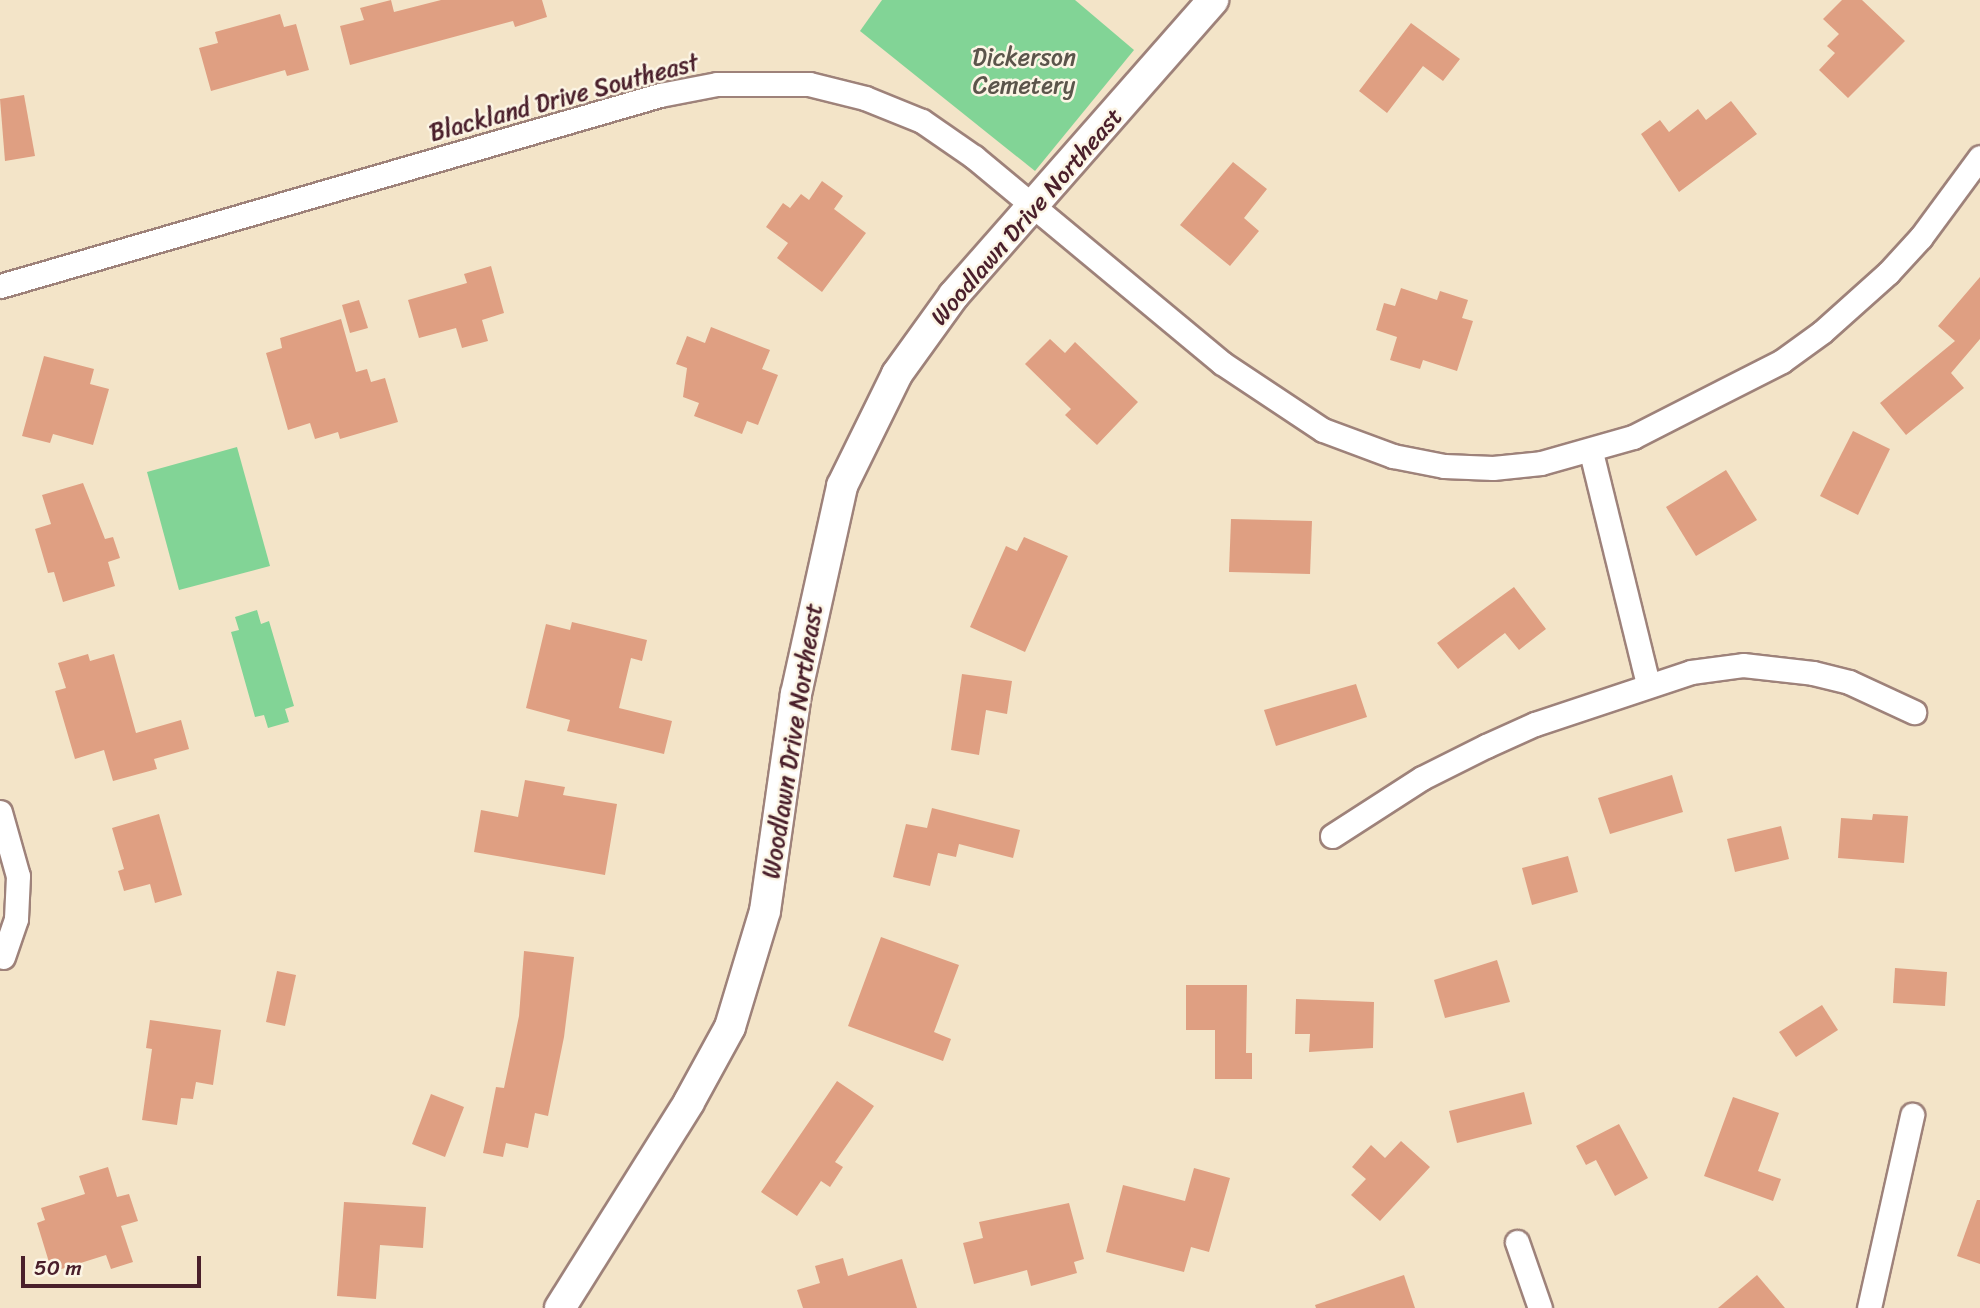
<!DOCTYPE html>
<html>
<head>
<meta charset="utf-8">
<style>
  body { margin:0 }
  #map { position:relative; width:1980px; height:1308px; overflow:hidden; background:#f3e4c8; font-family:Sriracha,sans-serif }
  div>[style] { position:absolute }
  .green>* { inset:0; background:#82d496 }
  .building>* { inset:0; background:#df9f82 }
  .roads { filter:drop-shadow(2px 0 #9e827a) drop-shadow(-2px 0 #9e827a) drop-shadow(0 2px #9e827a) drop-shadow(0 -2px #9e827a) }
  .minor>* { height:23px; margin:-11.5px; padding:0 11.5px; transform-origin:11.5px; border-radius:11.5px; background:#fff }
  .tertiary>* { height:30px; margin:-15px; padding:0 15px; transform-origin:15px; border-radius:15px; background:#fff }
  span { translate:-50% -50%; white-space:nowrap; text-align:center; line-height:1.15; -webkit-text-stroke:5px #fcf5e5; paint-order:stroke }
  .park-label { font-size:24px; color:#5b554b }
  .street-label { font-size:24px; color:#4a1f2b }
  .scale { position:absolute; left:21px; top:1256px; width:180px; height:32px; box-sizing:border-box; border:4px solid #4a1f2b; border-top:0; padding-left:9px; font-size:21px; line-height:24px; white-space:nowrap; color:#4a1f2b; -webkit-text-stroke:5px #fcf5e5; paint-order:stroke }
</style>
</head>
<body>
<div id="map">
  <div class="green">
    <i style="clip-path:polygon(882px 0,1075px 0,1134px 50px,1035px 171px,860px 31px)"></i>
    <i style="clip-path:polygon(237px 447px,270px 566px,179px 590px,147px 472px)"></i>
    <i style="clip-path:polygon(257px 610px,261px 624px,269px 621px,294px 706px,285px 709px,289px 722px,268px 728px,264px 715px,255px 717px,231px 632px,239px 630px,235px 617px)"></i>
  </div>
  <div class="building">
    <i style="clip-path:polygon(391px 0,394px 12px,441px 0,542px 0,547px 17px,515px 27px,513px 21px,350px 65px,340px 26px,364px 20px,360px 8px)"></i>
    <i style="clip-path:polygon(1842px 0,1862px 0,1905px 41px,1848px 98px,1819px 70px,1835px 53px,1827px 46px,1839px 34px,1823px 19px)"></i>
    <i style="clip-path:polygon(280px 14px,284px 27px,296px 24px,309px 70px,287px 76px,285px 70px,211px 91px,199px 48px,218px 43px,215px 32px)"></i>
    <i style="clip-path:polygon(1411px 23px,1460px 59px,1443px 81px,1423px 66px,1387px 113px,1359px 91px)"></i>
    <i style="clip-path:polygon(24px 95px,35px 156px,5px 161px,0 99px)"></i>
    <i style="clip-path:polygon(1731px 101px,1757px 134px,1679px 192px,1641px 134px,1660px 120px,1669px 132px,1698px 109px,1706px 120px)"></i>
    <i style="clip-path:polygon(1233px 162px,1267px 189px,1244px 218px,1259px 231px,1230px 266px,1180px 225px)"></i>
    <i style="clip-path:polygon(822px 181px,843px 196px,834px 209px,866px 233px,822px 292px,777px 258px,788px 243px,766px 227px,783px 203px,790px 208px,801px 194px,809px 200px)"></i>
    <i style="clip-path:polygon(491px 266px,504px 313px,482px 320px,488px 341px,462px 348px,456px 328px,419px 338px,408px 300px,467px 283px,464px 274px)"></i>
    <i style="clip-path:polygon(1980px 277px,1980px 339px,1951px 373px,1964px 388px,1906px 435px,1880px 403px,1955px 341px,1938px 326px)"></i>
    <i style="clip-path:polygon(1401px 288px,1437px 300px,1440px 291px,1468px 300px,1462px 318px,1473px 321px,1457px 371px,1423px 360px,1420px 369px,1390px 360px,1397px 337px,1376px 330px,1384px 303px,1395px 306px)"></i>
    <i style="clip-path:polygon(359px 300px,368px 328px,350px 333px,342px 305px)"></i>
    <i style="clip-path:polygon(341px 319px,356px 372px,367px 369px,371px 382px,385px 378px,398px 422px,340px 439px,338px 432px,315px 439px,310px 423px,288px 430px,266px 353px,282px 348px,280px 338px)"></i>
    <i style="clip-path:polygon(711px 327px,770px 350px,762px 369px,778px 375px,758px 425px,747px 421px,742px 434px,694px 416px,699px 403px,683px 397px,687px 368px,676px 364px,687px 336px,705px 343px)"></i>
    <i style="clip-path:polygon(1050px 339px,1065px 353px,1075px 342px,1138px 402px,1097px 445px,1065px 415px,1071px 409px,1025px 364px)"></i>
    <i style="clip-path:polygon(44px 356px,94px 369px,90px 384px,109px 389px,93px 445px,53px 434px,50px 443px,22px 436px)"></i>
    <i style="clip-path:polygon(1853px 431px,1890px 449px,1858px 515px,1820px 496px)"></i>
    <i style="clip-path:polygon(1726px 470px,1757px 520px,1696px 556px,1666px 507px)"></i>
    <i style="clip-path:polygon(83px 483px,105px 539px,113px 537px,120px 558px,108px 562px,115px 586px,63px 602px,54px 572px,48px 573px,35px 529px,51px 524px,42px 495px)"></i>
    <i style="clip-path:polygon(1231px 519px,1312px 521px,1310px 574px,1229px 572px)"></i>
    <i style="clip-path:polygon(1024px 537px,1068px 556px,1025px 652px,970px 627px,1006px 546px,1017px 551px)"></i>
    <i style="clip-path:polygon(1514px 587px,1546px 629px,1519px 650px,1505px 633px,1458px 669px,1437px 643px)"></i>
    <i style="clip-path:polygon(572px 622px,647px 640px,642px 661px,631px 658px,619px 708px,672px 721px,664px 754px,567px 731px,570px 720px,526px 708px,546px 624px,570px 630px)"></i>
    <i style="clip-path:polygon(88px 654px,90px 661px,114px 654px,136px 733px,181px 720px,189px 749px,154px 759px,157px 769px,113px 781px,104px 750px,75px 759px,55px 691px,66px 688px,58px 663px)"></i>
    <i style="clip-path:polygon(962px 674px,1012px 681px,1007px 714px,986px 710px,979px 755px,951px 750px)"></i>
    <i style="clip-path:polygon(1356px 684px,1367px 717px,1276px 746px,1264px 710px)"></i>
    <i style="clip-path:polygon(1672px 775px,1683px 812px,1610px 834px,1598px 798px)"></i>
    <i style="clip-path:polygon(525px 780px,565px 787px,563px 795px,617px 804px,605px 875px,474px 852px,481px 810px,518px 817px)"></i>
    <i style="clip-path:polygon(932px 808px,1020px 830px,1013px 858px,959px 844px,956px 857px,938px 853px,930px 886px,893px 877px,906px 824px,927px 828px)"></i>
    <i style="clip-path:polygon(159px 814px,182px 895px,155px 903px,150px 884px,124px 891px,118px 871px,124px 869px,112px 828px)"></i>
    <i style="clip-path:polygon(1873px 814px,1908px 816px,1904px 863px,1838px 858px,1841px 818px,1872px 820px)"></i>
    <i style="clip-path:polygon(1781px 826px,1789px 859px,1735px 872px,1727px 839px)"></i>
    <i style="clip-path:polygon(1568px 856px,1578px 892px,1532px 905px,1522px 868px)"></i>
    <i style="clip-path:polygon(881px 937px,959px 965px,934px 1032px,951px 1039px,943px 1061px,848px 1026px)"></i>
    <i style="clip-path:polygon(524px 951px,574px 957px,564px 1037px,548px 1116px,535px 1113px,528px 1148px,506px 1143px,503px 1157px,483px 1153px,496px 1087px,504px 1088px,519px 1016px)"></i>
    <i style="clip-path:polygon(1497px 960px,1510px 1002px,1445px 1018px,1434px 980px)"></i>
    <i style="clip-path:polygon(1895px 968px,1947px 972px,1945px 1006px,1893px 1003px)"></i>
    <i style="clip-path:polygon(277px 971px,296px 975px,285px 1026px,266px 1022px)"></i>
    <i style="clip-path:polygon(1186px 985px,1247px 985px,1246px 1053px,1252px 1053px,1252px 1079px,1215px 1079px,1215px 1030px,1186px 1030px)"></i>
    <i style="clip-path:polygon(1296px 999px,1374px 1002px,1373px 1048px,1309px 1052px,1310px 1034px,1295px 1034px)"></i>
    <i style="clip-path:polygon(1822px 1005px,1838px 1030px,1796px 1057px,1779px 1032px)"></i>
    <i style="clip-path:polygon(150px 1020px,221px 1030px,213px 1085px,196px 1082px,193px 1099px,181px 1098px,177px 1125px,142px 1120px,152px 1049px,146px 1048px)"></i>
    <i style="clip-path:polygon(837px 1081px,874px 1106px,835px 1162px,843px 1167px,830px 1187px,821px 1181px,797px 1216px,761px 1192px)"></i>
    <i style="clip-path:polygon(1524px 1092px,1532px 1124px,1457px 1143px,1449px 1111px)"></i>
    <i style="clip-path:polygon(431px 1094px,464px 1107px,445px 1157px,412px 1144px)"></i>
    <i style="clip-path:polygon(1733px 1097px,1779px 1113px,1758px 1171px,1781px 1179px,1773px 1201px,1704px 1176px)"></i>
    <i style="clip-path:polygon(1619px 1124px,1648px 1178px,1615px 1196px,1596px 1160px,1586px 1165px,1576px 1146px)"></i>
    <i style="clip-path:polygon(1401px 1141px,1430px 1167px,1380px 1221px,1351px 1195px,1366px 1179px,1352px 1167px,1371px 1145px,1385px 1158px)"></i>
    <i style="clip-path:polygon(108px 1167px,117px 1197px,129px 1194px,138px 1221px,121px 1226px,133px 1262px,111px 1269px,106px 1255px,52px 1272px,37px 1223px,45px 1220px,41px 1208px,85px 1194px,79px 1176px)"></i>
    <i style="clip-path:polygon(1194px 1168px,1230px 1178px,1209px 1252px,1191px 1247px,1184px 1272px,1106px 1252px,1123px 1185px,1185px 1201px)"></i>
    <i style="clip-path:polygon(1977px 1200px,1980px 1200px,1980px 1264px,1957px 1256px)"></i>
    <i style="clip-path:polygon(344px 1202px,426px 1207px,423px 1248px,380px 1245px,376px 1299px,337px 1296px)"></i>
    <i style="clip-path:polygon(1069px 1203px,1084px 1259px,1074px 1262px,1077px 1273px,1031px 1286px,1027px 1270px,974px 1284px,963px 1243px,983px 1238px,979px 1222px)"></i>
    <i style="clip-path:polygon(843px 1258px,848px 1276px,902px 1259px,917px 1308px,803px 1308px,797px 1290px,820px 1283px,815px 1266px)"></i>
    <i style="clip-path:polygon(1404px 1275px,1415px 1308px,1316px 1308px,1315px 1305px)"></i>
    <i style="clip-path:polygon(1757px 1275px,1785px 1308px,1718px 1308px)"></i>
  </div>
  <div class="roads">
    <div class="minor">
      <i style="left:0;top:286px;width:687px;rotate:-16.14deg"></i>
      <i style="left:660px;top:95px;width:58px;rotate:-10.9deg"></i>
      <i style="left:717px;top:84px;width:92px"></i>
      <i style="left:809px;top:84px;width:58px;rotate:14deg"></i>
      <i style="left:865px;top:98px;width:61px;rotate:22deg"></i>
      <i style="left:922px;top:121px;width:63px;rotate:34.7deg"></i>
      <i style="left:974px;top:157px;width:322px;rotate:39.7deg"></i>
      <i style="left:1222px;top:363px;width:121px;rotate:33.6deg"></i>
      <i style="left:1323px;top:430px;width:75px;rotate:20.4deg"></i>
      <i style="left:1393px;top:456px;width:52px;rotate:11.1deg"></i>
      <i style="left:1444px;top:466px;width:49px;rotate:2.3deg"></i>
      <i style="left:1493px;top:468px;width:48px;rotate:-5.9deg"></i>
      <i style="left:1541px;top:463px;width:96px;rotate:-15.8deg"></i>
      <i style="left:1633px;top:437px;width:167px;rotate:-27deg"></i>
      <i style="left:1782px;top:361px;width:49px;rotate:-35.9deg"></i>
      <i style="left:1822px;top:332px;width:89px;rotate:-41.8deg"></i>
      <i style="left:1888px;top:273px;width:49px;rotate:-47.5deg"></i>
      <i style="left:1921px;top:237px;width:99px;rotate:-53.6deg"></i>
      <i style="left:1591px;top:452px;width:239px;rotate:76.2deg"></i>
      <i style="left:0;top:812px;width:66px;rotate:74.3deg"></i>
      <i style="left:18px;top:876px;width:43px;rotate:92.7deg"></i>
      <i style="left:16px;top:919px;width:40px;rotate:108.9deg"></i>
      <i style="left:1332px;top:836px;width:107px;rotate:-32.8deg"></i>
      <i style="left:1422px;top:778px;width:72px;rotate:-26.6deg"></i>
      <i style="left:1486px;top:746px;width:54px;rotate:-24.2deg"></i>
      <i style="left:1535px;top:724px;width:164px;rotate:-18.4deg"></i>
      <i style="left:1691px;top:672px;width:52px;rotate:-7.7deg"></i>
      <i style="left:1743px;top:665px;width:70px;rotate:6.5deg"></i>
      <i style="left:1813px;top:673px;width:37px;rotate:14deg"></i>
      <i style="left:1849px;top:682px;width:72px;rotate:24.8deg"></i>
      <i style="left:1517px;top:1242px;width:70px;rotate:70.8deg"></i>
      <i style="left:1869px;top:1308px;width:198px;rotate:-77.4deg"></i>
    </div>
    <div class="tertiary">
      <i style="left:560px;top:1308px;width:243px;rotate:-57.9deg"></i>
      <i style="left:689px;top:1102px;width:85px;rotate:-61.3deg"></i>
      <i style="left:730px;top:1027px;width:121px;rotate:-73.2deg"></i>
      <i style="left:765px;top:911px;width:219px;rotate:-81.9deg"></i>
      <i style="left:796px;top:694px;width:213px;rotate:-77.5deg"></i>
      <i style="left:842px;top:486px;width:125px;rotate:-63.8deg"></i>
      <i style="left:897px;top:374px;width:97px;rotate:-54.2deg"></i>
      <i style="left:954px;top:295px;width:393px;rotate:-48.7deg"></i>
    </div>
  </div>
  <div class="park-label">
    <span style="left:1024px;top:72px">Dickerson<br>Cemetery</span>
  </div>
  <div class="street-label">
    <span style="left:564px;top:98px;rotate:-15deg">Blackland Drive Southeast</span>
    <span style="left:1027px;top:217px;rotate:-49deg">Woodlawn Drive Northeast</span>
    <span style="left:793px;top:741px;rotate:-81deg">Woodlawn Drive Northeast</span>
  </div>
  <div class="scale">50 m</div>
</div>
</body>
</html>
